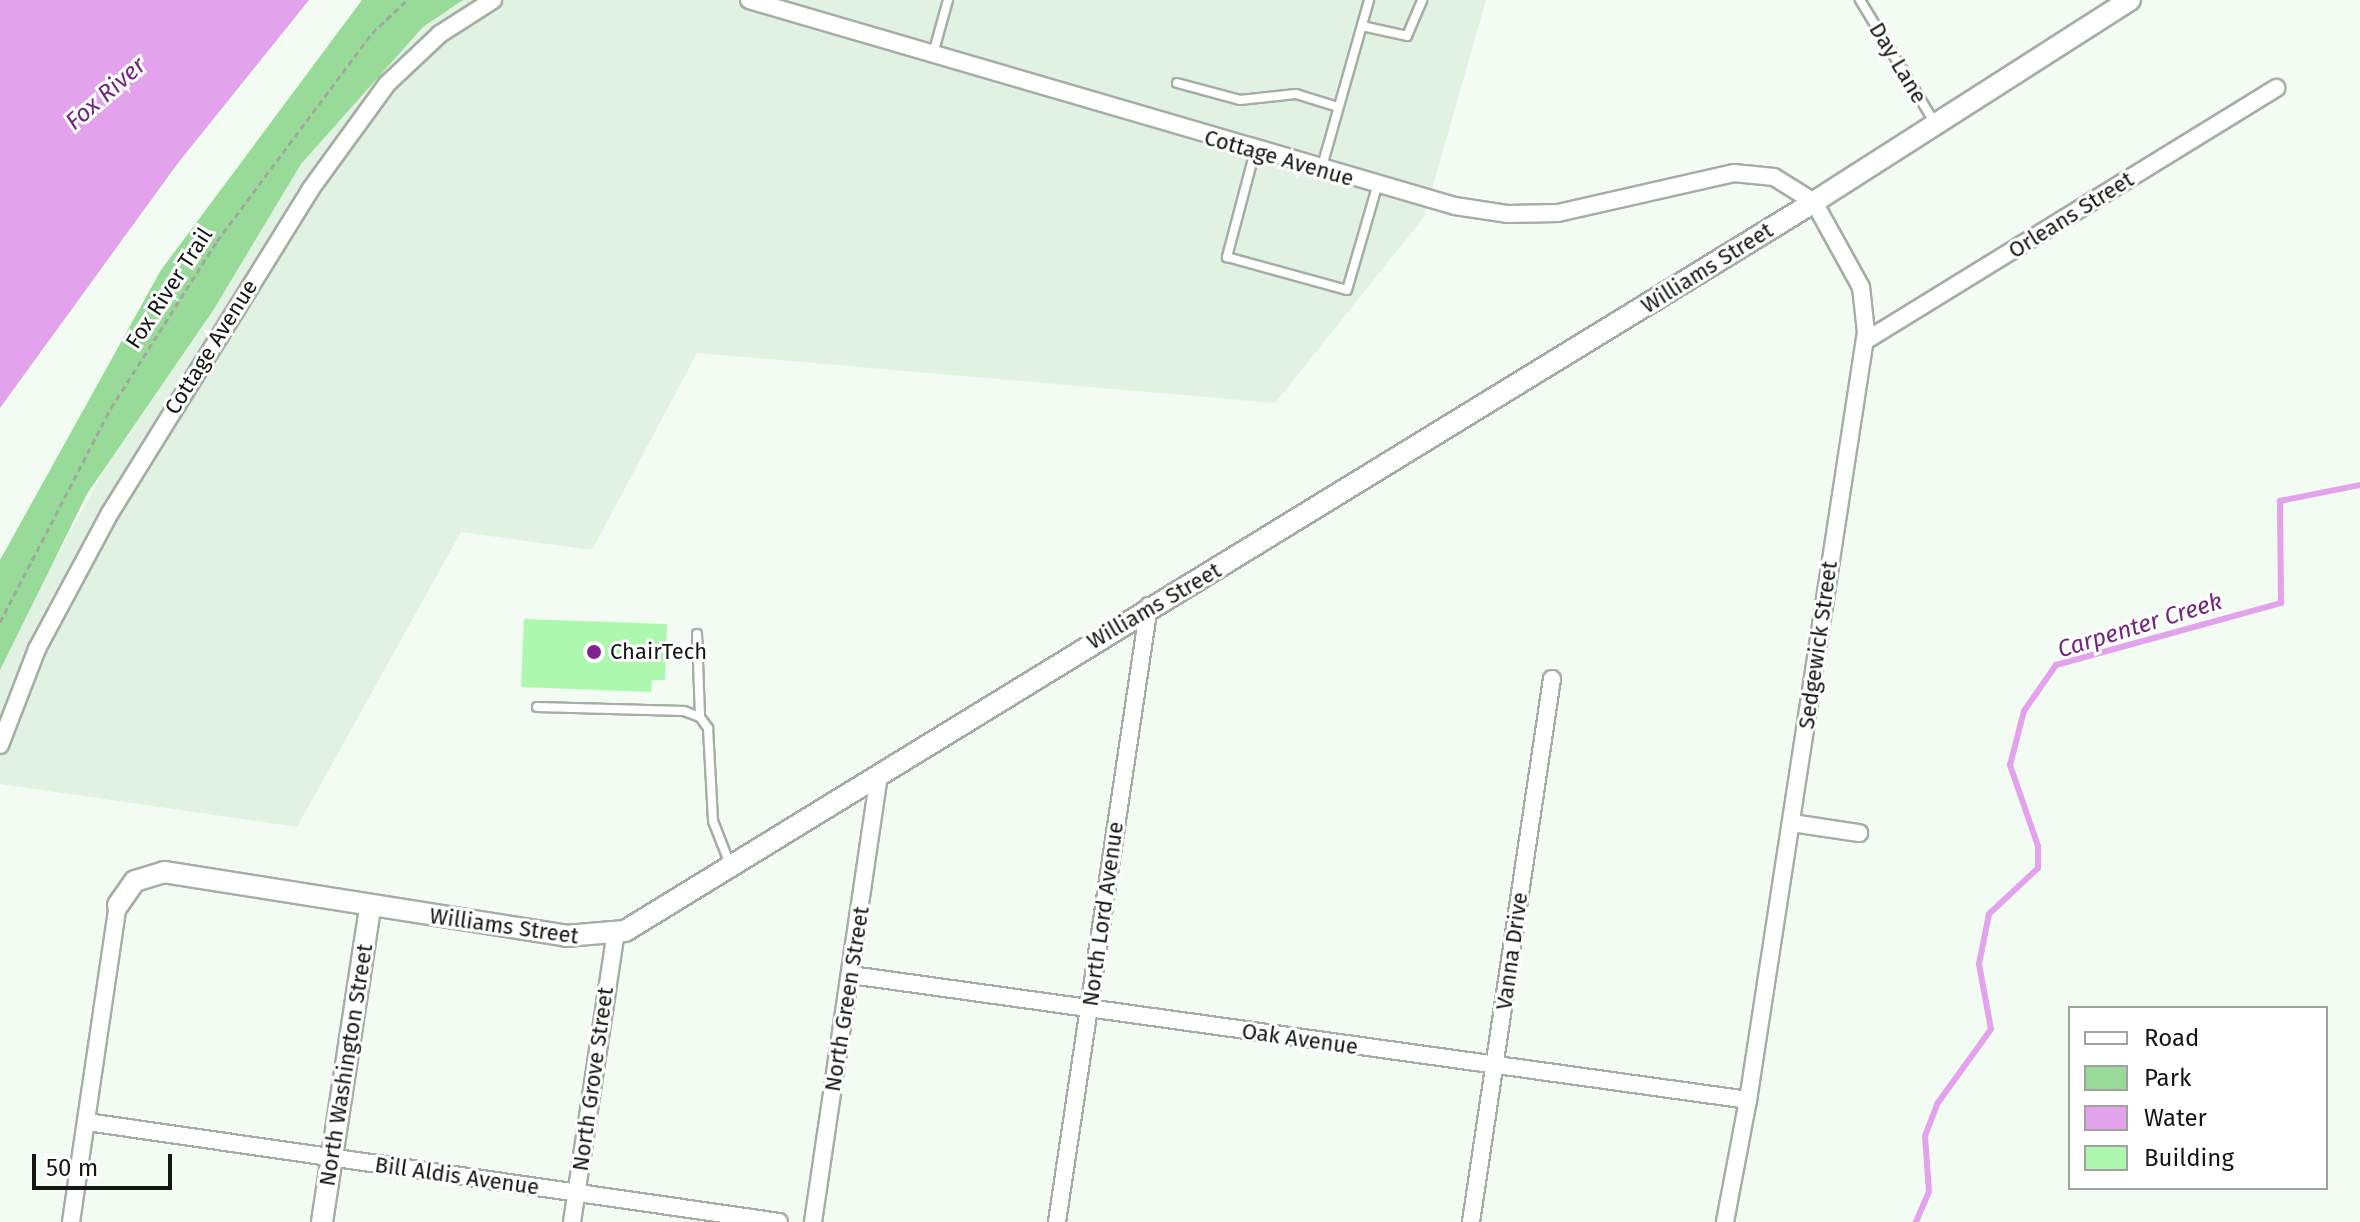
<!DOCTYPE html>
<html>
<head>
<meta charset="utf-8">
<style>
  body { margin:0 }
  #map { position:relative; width:2360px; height:1222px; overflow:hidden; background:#f2fcf2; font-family:"Fira Sans",sans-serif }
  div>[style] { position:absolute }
  .built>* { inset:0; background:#e2f2e2 }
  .green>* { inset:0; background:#98db99 }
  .water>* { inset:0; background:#e3a2ec }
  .stream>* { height:6px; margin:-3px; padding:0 3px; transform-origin:3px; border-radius:3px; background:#e3a2ec }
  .building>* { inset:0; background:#acf8ae }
  .path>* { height:3px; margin-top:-1.5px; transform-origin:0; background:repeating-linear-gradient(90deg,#a0a79f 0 6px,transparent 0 10px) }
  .roads { filter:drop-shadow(2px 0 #a5aea5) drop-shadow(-2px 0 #a5aea5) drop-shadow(0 2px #a5aea5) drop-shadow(0 -2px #a5aea5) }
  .service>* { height:8px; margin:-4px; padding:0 4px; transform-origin:4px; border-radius:4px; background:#fff }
  .minor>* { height:16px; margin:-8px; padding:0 8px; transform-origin:8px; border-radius:8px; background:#fff }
  .tertiary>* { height:20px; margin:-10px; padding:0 10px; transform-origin:10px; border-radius:10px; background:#fff }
  .dots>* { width:22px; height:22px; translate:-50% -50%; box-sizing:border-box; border:4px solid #fff; border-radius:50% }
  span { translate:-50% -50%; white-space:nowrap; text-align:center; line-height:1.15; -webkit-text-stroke:6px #fff; paint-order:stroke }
  .street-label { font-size:22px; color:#131612 }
  .poi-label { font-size:22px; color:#131612 }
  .left { translate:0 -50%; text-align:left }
  .water-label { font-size:24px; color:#73267e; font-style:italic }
  .legend { position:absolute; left:2068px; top:1006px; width:260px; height:184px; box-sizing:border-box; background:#fff; border:2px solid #a1a2a0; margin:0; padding:10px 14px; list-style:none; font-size:24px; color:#131612 }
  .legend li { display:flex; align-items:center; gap:16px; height:40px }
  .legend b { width:40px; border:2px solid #a1a2a0 }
  .scale { position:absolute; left:32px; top:1154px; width:140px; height:36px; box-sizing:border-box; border:4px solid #131612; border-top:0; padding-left:10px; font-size:24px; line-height:28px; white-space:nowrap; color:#131612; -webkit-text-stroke:6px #fff; paint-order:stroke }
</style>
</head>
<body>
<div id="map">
  <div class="built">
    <i style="clip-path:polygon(436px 0,1486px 0,1424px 217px,1275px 403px,697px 353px,592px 550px,461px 532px,297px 827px,0 784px,0 660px,230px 239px)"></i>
  </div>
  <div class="green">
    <i style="clip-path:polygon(362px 0,463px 0,423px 27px,301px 164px,214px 309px,87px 494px,0 670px,0 560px,161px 270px)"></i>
  </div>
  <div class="water">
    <i style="clip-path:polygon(0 0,309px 0,178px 163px,0 408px)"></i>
  </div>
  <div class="stream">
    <i style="left:1916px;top:1222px;width:33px;rotate:-67deg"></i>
    <i style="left:1929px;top:1192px;width:56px;rotate:-94.1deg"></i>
    <i style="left:1925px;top:1136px;width:34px;rotate:-69deg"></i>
    <i style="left:1937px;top:1104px;width:92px;rotate:-54.2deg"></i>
    <i style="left:1991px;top:1029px;width:66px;rotate:-100.5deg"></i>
    <i style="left:1979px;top:964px;width:51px;rotate:-78.7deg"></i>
    <i style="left:1989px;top:914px;width:67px;rotate:-43.2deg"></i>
    <i style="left:2038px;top:868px;width:22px;rotate:-90deg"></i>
    <i style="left:2038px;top:846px;width:86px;rotate:-109.1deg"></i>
    <i style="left:2010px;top:765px;width:56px;rotate:-75.5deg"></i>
    <i style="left:2024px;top:711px;width:56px;rotate:-55.2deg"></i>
    <i style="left:2056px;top:665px;width:233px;rotate:-15.4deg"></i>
    <i style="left:2281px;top:603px;width:102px;rotate:-90.6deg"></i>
    <i style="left:2280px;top:501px;width:82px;rotate:-11.3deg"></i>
  </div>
  <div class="building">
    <i style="clip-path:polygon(524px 619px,667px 624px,665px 680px,652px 680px,651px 692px,521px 687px)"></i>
  </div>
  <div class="path">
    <i style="left:0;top:622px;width:241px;rotate:-62.6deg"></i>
    <i style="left:111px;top:408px;width:198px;rotate:-57.6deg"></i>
    <i style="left:217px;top:241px;width:259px;rotate:-53.3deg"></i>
    <i style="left:372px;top:33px;width:48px;rotate:-43.3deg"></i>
  </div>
  <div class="roads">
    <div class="service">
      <i style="left:1860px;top:0;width:146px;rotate:58.7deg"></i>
      <i style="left:1362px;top:26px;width:46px;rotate:12.5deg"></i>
      <i style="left:1407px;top:36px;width:39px;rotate:-67deg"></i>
      <i style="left:933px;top:54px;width:56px;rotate:-74.5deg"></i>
      <i style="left:1177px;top:83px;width:65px;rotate:15.1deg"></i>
      <i style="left:1240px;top:100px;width:56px;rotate:-6.1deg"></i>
      <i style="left:1296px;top:94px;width:44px;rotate:17.2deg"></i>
      <i style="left:1255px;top:151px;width:110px;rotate:104.8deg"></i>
      <i style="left:1227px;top:257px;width:124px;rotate:15.4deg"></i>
      <i style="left:1347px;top:290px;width:107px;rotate:-73.8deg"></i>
      <i style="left:1321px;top:170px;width:177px;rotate:-74.2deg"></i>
      <i style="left:697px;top:634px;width:83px;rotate:87.9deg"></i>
      <i style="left:537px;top:707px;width:147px;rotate:1.6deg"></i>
      <i style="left:684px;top:711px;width:17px;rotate:21deg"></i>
      <i style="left:700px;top:717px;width:14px;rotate:54deg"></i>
      <i style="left:708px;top:728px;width:93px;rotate:86.9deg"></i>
      <i style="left:713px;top:821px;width:49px;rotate:68.6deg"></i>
    </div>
    <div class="minor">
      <i style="left:749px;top:0;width:735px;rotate:16.27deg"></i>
      <i style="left:1455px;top:206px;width:54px;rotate:8.6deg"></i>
      <i style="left:1508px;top:214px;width:50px;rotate:-1.1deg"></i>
      <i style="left:1558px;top:213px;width:180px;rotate:-12.8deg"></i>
      <i style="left:1734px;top:173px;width:40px;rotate:5.7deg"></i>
      <i style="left:1774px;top:177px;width:47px;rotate:32deg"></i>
      <i style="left:1814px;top:202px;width:97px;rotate:61.1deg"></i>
      <i style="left:1861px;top:287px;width:45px;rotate:83.7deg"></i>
      <i style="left:1866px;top:332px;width:777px;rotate:98.73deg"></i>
      <i style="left:1748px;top:1100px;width:124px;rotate:100.7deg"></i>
      <i style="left:1865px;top:341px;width:483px;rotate:-31.6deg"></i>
      <i style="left:0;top:745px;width:103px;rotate:-68.9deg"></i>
      <i style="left:37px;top:649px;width:154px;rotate:-61.8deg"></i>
      <i style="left:110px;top:513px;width:380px;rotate:-58.2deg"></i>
      <i style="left:310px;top:190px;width:131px;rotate:-54deg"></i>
      <i style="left:387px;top:84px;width:73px;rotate:-43.3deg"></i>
      <i style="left:440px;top:34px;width:63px;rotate:-32.7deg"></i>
      <i style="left:1792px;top:823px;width:68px;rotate:8.5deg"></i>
      <i style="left:851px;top:975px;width:906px;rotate:7.93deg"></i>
      <i style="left:87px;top:1122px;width:699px;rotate:8.22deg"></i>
      <i style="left:71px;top:1222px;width:320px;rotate:-81.6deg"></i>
      <i style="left:572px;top:1222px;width:289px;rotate:-81.4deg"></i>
      <i style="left:813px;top:1222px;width:451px;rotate:-81.6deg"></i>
      <i style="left:1057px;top:1222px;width:623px;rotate:-81.51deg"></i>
      <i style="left:1471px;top:1222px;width:549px;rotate:-81.52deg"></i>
    </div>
    <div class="tertiary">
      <i style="left:118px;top:905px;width:29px;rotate:-55deg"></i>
      <i style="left:135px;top:881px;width:30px;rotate:-17deg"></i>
      <i style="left:164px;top:872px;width:407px;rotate:9deg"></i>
      <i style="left:566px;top:936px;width:59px;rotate:-4.8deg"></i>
      <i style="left:625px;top:931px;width:1395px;rotate:-31.51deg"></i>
      <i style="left:1814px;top:202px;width:375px;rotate:-32.6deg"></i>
      <i style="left:322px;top:1222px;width:318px;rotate:-81.3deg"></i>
    </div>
  </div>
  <div class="dots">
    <i style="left:594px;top:652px;background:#81238f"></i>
  </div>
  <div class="street-label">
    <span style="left:1898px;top:63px;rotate:59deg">Day Lane</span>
    <span style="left:1279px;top:158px;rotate:16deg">Cottage Avenue</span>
    <span style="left:2071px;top:215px;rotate:-32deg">Orleans Street</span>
    <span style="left:1707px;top:268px;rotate:-32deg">Williams Street</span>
    <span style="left:169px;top:288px;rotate:-57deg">Fox River Trail</span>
    <span style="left:211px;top:347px;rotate:-58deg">Cottage Avenue</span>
    <span style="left:1154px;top:606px;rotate:-30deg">Williams Street</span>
    <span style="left:1818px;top:645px;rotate:-82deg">Sedgewick Street</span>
    <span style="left:1103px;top:914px;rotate:-82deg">North Lord Avenue</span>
    <span style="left:504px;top:926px;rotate:8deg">Williams Street</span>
    <span style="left:1512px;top:951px;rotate:-82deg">Vanna Drive</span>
    <span style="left:847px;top:999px;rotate:-81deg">North Green Street</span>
    <span style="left:1300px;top:1039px;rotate:8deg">Oak Avenue</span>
    <span style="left:346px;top:1065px;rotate:-81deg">North Washington Street</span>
    <span style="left:593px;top:1079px;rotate:-82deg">North Grove Street</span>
    <span style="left:457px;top:1176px;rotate:8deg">Bill Aldis Avenue</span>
  </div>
  <div class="poi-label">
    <span class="left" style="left:610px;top:652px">ChairTech</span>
  </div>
  <div class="water-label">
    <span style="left:106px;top:94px;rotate:-41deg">Fox River</span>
    <span style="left:2140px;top:626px;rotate:-17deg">Carpenter Creek</span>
  </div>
  <ul class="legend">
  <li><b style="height:10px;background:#fff"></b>Road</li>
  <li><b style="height:22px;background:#98db99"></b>Park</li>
  <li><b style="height:22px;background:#e3a2ec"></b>Water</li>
  <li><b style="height:22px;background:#acf8ae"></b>Building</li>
  </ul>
  <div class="scale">50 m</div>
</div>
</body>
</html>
